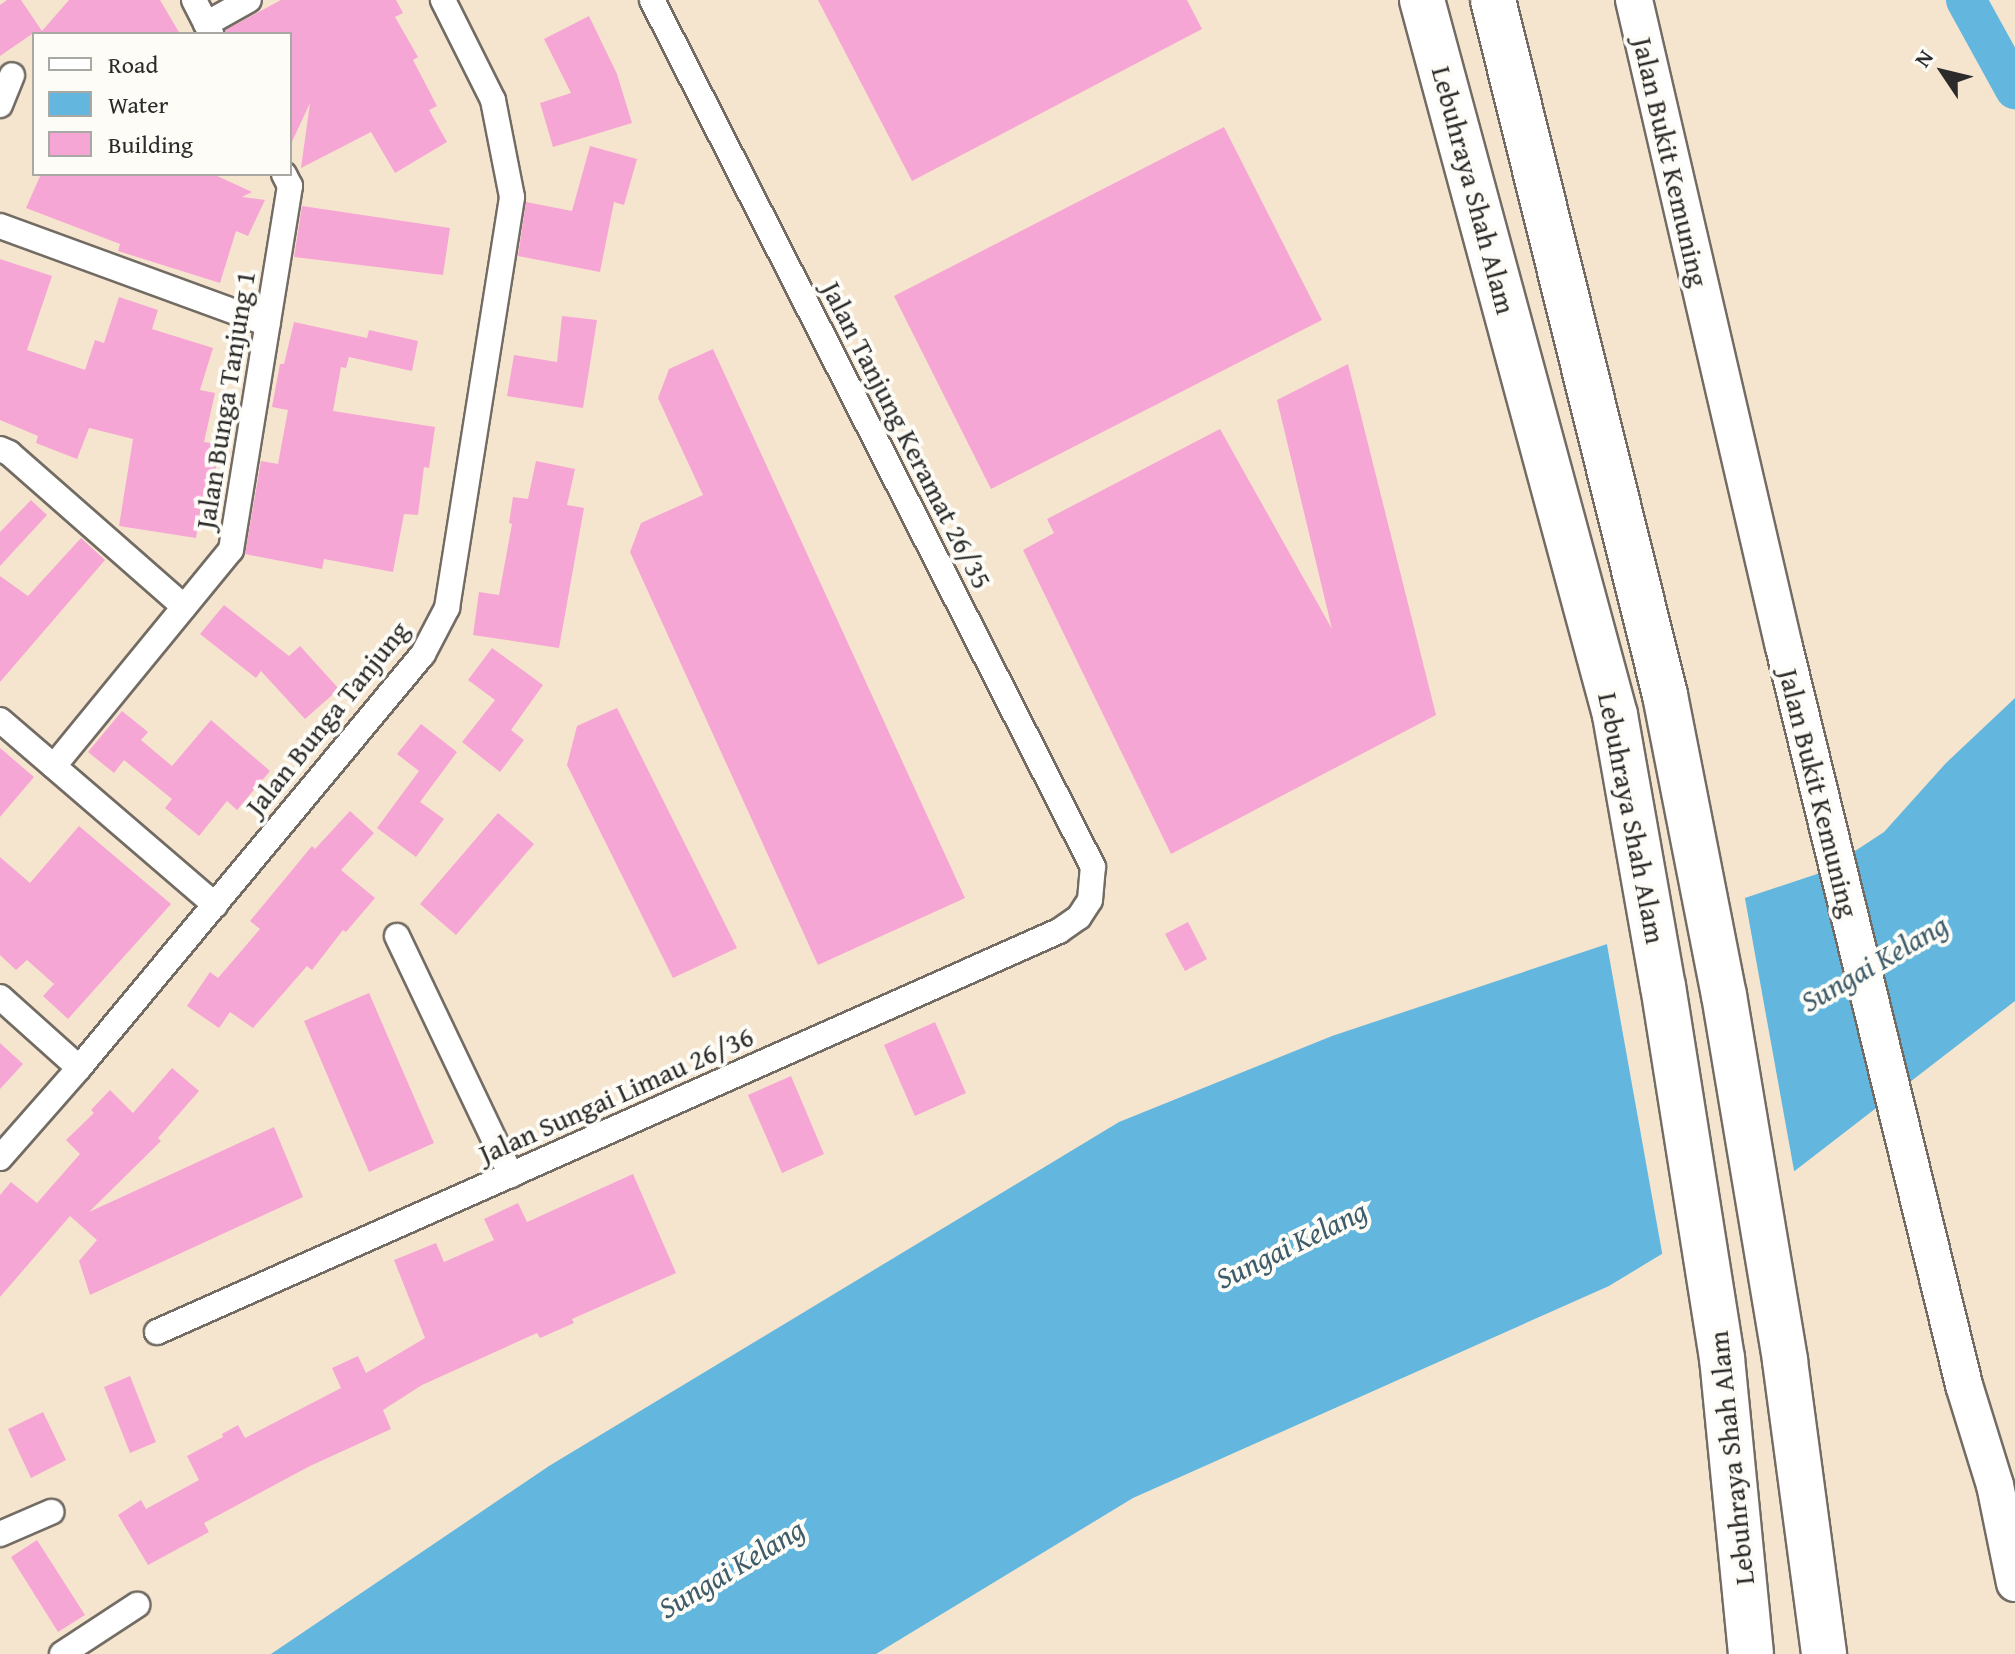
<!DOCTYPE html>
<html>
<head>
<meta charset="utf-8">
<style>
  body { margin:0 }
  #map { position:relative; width:2015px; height:1654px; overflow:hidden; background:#f6e5ce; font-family:"Gentium Book Plus",serif }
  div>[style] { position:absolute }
  .water>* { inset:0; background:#63b7df }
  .pier>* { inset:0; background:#f6e5ce }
  .river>* { height:40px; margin:-20px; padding:0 20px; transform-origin:20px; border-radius:20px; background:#63b7df }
  .building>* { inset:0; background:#f6a6d4 }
  .roads { filter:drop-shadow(2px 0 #726c64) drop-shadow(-2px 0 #726c64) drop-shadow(0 2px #726c64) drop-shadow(0 -2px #726c64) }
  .minor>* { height:24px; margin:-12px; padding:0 12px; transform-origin:12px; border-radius:12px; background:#fff }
  .secondary>* { height:36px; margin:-18px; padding:0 18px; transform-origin:18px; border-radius:18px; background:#fff }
  .motorway>* { height:44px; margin:-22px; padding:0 22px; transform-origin:22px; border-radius:22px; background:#fff }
  span { translate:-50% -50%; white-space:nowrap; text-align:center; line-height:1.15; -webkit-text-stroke:8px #fdfcf7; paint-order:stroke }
  .street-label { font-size:28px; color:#2b2b2b }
  .water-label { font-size:30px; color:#3f5c6a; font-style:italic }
  .legend { position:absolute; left:32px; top:32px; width:260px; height:144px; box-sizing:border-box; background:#fdfcf7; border:2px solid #a9a8a5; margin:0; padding:10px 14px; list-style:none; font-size:24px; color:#2b2b2b }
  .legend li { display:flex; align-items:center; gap:16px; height:40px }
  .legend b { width:40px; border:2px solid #a9a8a5 }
  .north { position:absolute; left:1903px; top:32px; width:80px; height:80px; -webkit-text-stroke:6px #fdfcf7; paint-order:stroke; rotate:305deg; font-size:22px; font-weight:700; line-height:32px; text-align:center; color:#2b2b2b }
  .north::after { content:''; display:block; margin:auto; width:28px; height:36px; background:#2b2b2b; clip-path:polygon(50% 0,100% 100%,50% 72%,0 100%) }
</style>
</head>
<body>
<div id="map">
  <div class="water">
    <i style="clip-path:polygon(2015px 698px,2015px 1001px,1779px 1183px,1609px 1286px,1133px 1498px,876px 1654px,271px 1654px,549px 1466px,1119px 1122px,1332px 1036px,1823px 872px,1884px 832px,1946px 763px)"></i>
  </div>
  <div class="pier">
    <i style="clip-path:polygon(1744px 893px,1795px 1176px,1663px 1258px,1606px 939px)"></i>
  </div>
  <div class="river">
    <i style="left:1966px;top:0;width:102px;rotate:61.2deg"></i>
  </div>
  <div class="building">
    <i style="clip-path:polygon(7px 0,21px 0,42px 31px,69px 0,160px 0,180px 34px,32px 34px,0 56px,0 5px)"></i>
    <i style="clip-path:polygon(281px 0,396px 0,403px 13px,395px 17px,418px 57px,413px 60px,437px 106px,429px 110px,447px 142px,395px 173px,371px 132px,301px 168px,310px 103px,290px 146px,290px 34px,226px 34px,225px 30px)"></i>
    <i style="clip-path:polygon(818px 0,1187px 0,1202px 29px,912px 181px)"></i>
    <i style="clip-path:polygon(589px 16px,617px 74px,632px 123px,553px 147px,540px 103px,571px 93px,544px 39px)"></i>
    <i style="clip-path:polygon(1224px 127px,1322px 320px,991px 489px,894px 296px)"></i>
    <i style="clip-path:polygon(590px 146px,637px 159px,624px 205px,614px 202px,600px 272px,518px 256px,526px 202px,572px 211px)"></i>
    <i style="clip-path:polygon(41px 174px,213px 174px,252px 192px,242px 197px,265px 200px,248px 236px,236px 231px,220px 283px,118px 251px,120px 244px,26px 208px)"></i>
    <i style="clip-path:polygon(302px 206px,450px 228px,443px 275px,294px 257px)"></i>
    <i style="clip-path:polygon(0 259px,52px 276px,27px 350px,85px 370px,95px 340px,104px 343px,119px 297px,158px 310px,152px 329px,213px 348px,200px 390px,215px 393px,204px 442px,220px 444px,212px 490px,204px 488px,196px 538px,119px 526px,133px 439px,89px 428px,77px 459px,36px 443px,38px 436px,0 420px)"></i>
    <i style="clip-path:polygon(562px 316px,597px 320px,583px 408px,507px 396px,514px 355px,557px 362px)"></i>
    <i style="clip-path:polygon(294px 322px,367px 338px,369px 330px,418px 341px,412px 371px,349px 357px,346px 368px,341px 367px,333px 411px,435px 427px,429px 468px,424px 467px,418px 515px,404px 514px,393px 572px,324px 559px,322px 569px,245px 554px,261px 461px,278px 464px,288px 410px,272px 407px,280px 364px,284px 364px)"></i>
    <i style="clip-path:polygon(713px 349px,965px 898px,818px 965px,630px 552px,641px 523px,703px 495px,658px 398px,669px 369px)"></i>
    <i style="clip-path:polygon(1348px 364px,1436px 715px,1171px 854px,1023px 550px,1054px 533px,1047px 519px,1220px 429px,1332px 629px,1277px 400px)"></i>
    <i style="clip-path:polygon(536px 461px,575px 469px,567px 505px,584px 508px,559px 648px,473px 635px,479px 592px,499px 595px,512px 524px,509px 523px,513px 497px,528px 499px)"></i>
    <i style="clip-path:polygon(31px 500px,47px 515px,0 566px,0 532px)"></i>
    <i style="clip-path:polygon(81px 538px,105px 560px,0 682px,0 576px,28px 596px)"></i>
    <i style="clip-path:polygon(224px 605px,289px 656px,300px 646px,339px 689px,305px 719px,261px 671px,256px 678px,200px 634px)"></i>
    <i style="clip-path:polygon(492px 648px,543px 685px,511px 730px,524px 740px,500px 772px,462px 742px,495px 700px,468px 680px)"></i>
    <i style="clip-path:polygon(617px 708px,737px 948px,673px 978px,567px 765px,577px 726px)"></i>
    <i style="clip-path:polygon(122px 711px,148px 732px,141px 740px,172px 766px,211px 720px,270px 771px,237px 810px,227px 801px,199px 836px,165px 808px,172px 799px,124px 760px,114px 773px,88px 752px)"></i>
    <i style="clip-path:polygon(421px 724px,457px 752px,420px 802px,444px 819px,416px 857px,377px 828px,419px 771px,397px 754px)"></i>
    <i style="clip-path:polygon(0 748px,34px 777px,0 817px)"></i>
    <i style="clip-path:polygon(350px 811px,374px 833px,341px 870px,375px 898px,346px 932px,343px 930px,312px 970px,307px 966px,253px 1028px,230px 1012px,219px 1028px,187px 1006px,210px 972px,218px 978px,260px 929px,250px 921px,312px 846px,315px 849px)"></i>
    <i style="clip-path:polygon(498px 813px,534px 844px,456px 935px,420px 904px)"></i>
    <i style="clip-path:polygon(79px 826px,171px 904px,68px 1019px,43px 996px,54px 984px,27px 960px,16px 970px,0 955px,0 857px,30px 883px)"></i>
    <i style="clip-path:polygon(1188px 922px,1207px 959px,1185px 971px,1165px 934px)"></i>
    <i style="clip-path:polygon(369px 993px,434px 1143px,369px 1172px,304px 1021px)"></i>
    <i style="clip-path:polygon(935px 1022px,966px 1093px,915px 1116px,884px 1045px)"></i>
    <i style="clip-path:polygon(0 1043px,23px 1064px,0 1089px)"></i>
    <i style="clip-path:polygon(172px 1068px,199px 1091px,158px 1138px,161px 1141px,89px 1212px,274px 1127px,303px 1197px,90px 1295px,79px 1261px,97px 1240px,70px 1216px,0 1297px,0 1195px,11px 1182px,37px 1203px,80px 1154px,66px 1140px,94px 1113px,91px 1110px,110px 1090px,133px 1113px)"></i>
    <i style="clip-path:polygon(791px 1076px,824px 1154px,782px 1173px,748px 1095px)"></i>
    <i style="clip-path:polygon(633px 1174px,676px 1273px,572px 1319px,574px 1323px,540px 1338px,537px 1333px,422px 1385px,383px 1410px,391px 1429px,310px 1466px,204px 1523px,209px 1532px,148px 1565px,118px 1515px,141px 1500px,146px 1509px,199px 1480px,187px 1456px,223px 1437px,222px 1434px,238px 1425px,245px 1438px,341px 1388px,332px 1368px,358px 1356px,366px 1373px,425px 1338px,394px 1260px,436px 1243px,444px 1262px,494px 1240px,484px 1219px,518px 1203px,527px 1222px)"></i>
    <i style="clip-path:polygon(130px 1376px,156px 1442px,130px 1453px,104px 1387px)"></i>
    <i style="clip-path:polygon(43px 1412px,66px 1460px,31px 1478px,8px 1429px)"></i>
    <i style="clip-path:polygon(37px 1540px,85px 1615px,58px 1632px,11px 1557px)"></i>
  </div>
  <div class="roads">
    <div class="minor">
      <i style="left:194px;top:0;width:38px;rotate:63deg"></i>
      <i style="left:206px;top:24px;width:49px;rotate:-29.2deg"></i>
      <i style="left:0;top:105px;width:32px;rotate:-68deg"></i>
      <i style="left:0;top:226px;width:285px;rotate:20.1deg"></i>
      <i style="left:0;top:449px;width:10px;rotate:24deg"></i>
      <i style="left:9px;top:453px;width:233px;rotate:41.3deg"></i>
      <i style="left:0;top:720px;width:284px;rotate:40.7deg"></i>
      <i style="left:54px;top:766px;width:279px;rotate:-50.7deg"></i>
      <i style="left:231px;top:550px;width:369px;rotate:-80.8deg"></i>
      <i style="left:290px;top:186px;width:13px;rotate:-117deg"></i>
      <i style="left:397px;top:936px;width:265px;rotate:64.5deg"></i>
      <i style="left:0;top:997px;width:106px;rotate:41.9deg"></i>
      <i style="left:0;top:1158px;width:120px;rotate:-48.7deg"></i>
      <i style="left:79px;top:1068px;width:538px;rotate:-50.28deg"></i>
      <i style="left:423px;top:654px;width:52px;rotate:-62.4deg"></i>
      <i style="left:447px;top:608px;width:416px;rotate:-81deg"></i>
      <i style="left:512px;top:197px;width:99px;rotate:-101.1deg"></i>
      <i style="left:493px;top:100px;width:112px;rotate:-116.6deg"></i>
      <i style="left:157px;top:1332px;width:987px;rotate:-23.97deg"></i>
      <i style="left:1059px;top:931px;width:24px;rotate:-35deg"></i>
      <i style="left:1079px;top:917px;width:20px;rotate:-57deg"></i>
      <i style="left:1090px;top:900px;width:33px;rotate:-85deg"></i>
      <i style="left:1093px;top:867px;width:973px;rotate:-116.96deg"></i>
      <i style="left:0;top:1534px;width:56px;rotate:-23.3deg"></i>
      <i style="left:62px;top:1654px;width:90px;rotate:-33.2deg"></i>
    </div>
    <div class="secondary">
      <i style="left:1634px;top:0;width:664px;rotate:76.95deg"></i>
      <i style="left:1784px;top:647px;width:760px;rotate:76.29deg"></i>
      <i style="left:1964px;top:1385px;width:105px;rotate:72.8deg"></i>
      <i style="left:1995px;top:1485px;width:100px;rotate:78.5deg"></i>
    </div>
    <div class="motorway">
      <i style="left:1422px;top:0;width:741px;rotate:74.89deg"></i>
      <i style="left:1615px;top:715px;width:275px;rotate:80deg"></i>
      <i style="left:1663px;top:986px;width:377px;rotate:81deg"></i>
      <i style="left:1722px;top:1358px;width:297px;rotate:84.4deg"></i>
      <i style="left:1493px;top:0;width:716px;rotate:76.1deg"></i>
      <i style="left:1665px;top:695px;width:306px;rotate:78.9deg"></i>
      <i style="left:1724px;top:995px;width:371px;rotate:80.5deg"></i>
      <i style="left:1785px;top:1361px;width:296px;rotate:82.4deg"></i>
    </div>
  </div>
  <div class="street-label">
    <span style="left:1671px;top:162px;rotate:77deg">Jalan Bukit Kemuning</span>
    <span style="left:1474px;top:190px;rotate:75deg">Lebuhraya Shah Alam</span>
    <span style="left:225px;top:400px;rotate:-81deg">Jalan Bunga Tanjung 1</span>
    <span style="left:907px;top:435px;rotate:63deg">Jalan Tanjung Keramat 26/35</span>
    <span style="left:327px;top:718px;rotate:-51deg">Jalan Bunga Tanjung</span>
    <span style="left:1819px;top:793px;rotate:76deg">Jalan Bukit Kemuning</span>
    <span style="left:1632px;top:818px;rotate:79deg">Lebuhraya Shah Alam</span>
    <span style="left:616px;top:1095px;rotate:-24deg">Jalan Sungai Limau 26/36</span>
    <span style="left:1731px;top:1458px;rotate:-96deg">Lebuhraya Shah Alam</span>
  </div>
  <div class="water-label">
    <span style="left:1874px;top:963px;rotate:-30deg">Sungai Kelang</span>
    <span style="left:1291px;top:1244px;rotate:-26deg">Sungai Kelang</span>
    <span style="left:731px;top:1568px;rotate:-31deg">Sungai Kelang</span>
  </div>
  <ul class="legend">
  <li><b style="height:10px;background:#fff"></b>Road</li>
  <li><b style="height:22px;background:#63b7df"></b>Water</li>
  <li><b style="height:22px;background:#f6a6d4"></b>Building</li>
  </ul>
  <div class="north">N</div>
</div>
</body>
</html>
